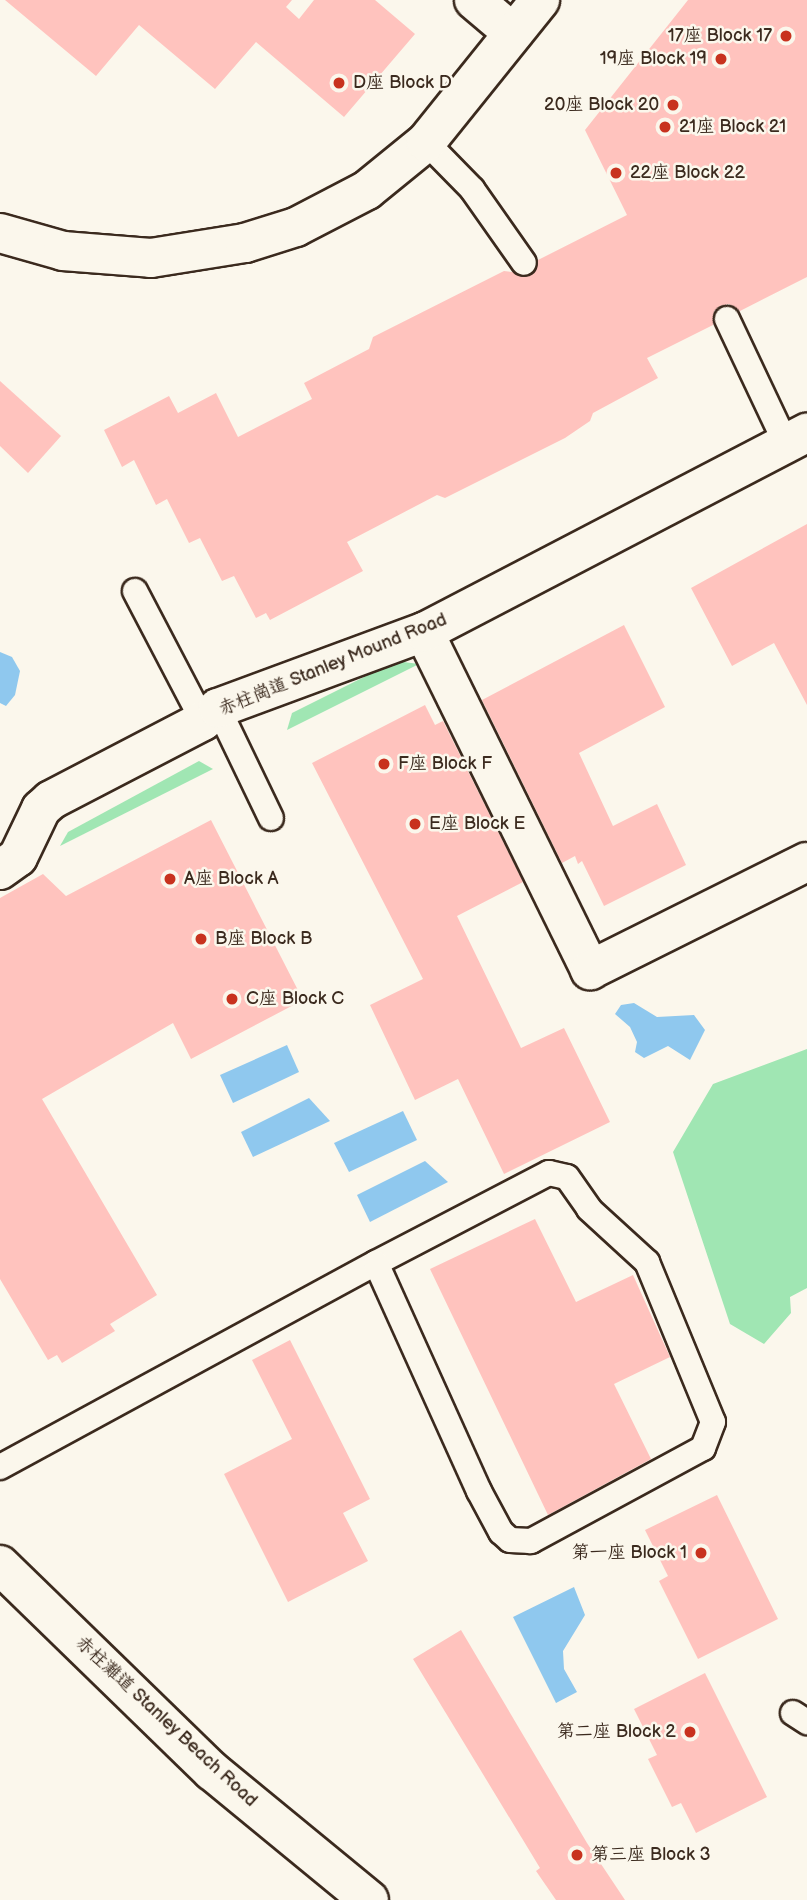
<!DOCTYPE html>
<html>
<head>
<meta charset="utf-8">
<style>
  body { margin:0 }
  #map { position:relative; width:807px; height:1900px; overflow:hidden; background:#fbf7ec; font-family:"Balsamiq Sans","LXGW WenKai TC",sans-serif }
  div>[style] { position:absolute }
  .green>* { inset:0; background:#a0e6b3 }
  .water>* { inset:0; background:#8fc8ee }
  .building>* { inset:0; background:#ffc3be }
  .roads { filter:drop-shadow(2px 0 #3b2a1e) drop-shadow(-2px 0 #3b2a1e) drop-shadow(0 2px #3b2a1e) drop-shadow(0 -2px #3b2a1e) }
  .service>* { height:24px; margin:-12px; padding:0 12px; transform-origin:12px; border-radius:12px; background:#fbf7ec }
  .minor>* { height:38px; margin:-19px; padding:0 19px; transform-origin:19px; border-radius:19px; background:#fbf7ec }
  .secondary>* { height:38px; margin:-19px; padding:0 19px; transform-origin:19px; border-radius:19px; background:#fbf7ec }
  .dots>* { width:19px; height:19px; translate:-50% -50%; box-sizing:border-box; border:4px solid #fbf7ec; border-radius:50% }
  span { translate:-50% -50%; white-space:nowrap; text-align:center; line-height:1.15; -webkit-text-stroke:5px #fbf7ec; paint-order:stroke }
  .poi-label { font-size:18px; color:#3b2a1e }
  .right { translate:-100% -50%; text-align:right }
  .left { translate:0 -50%; text-align:left }
  .street-label { font-size:18px; color:#3b2a1e }
</style>
</head>
<body>
<div id="map">
  <div class="green">
    <i style="clip-path:polygon(396px 661px,419px 664px,287px 730px,292px 713px)"></i>
    <i style="clip-path:polygon(199px 761px,213px 769px,60px 846px,68px 832px)"></i>
    <i style="clip-path:polygon(807px 1049px,807px 1288px,790px 1297px,791px 1313px,764px 1344px,730px 1324px,673px 1152px,713px 1084px)"></i>
  </div>
  <div class="water">
    <i style="clip-path:polygon(0 652px,12px 657px,20px 671px,15px 695px,6px 706px,0 703px)"></i>
    <i style="clip-path:polygon(634px 1003px,657px 1017px,694px 1015px,705px 1030px,690px 1060px,668px 1046px,644px 1058px,635px 1052px,637px 1042px,630px 1027px,615px 1014px,621px 1005px)"></i>
    <i style="clip-path:polygon(287px 1045px,299px 1072px,233px 1103px,220px 1075px)"></i>
    <i style="clip-path:polygon(309px 1098px,330px 1121px,253px 1157px,241px 1132px)"></i>
    <i style="clip-path:polygon(403px 1111px,417px 1140px,349px 1172px,334px 1143px)"></i>
    <i style="clip-path:polygon(425px 1161px,448px 1182px,370px 1222px,357px 1195px)"></i>
    <i style="clip-path:polygon(574px 1587px,585px 1615px,563px 1651px,564px 1669px,577px 1692px,556px 1703px,513px 1617px)"></i>
  </div>
  <div class="building">
    <i style="clip-path:polygon(5px 0,292px 0,286px 7px,299px 19px,314px 0,375px 0,415px 34px,344px 117px,256px 42px,215px 89px,139px 25px,96px 76px)"></i>
    <i style="clip-path:polygon(688px 0,807px 0,807px 277px,740px 311px,729px 304px,720px 306px,714px 311px,713px 325px,647px 358px,658px 378px,593px 413px,590px 421px,565px 438px,445px 498px,437px 495px,347px 542px,363px 571px,270px 620px,266px 613px,256px 618px,234px 576px,222px 581px,200px 538px,189px 543px,167px 499px,156px 505px,134px 460px,122px 467px,104px 430px,169px 396px,178px 413px,216px 393px,238px 437px,312px 399px,304px 383px,369px 349px,373px 337px,504px 271px,532px 275px,538px 260px,627px 215px,585px 130px)"></i>
    <i style="clip-path:polygon(0 381px,61px 436px,28px 473px,0 446px)"></i>
    <i style="clip-path:polygon(807px 524px,807px 705px,774px 643px,732px 666px,691px 588px)"></i>
    <i style="clip-path:polygon(624px 625px,665px 707px,579px 753px,613px 826px,657px 804px,686px 865px,604px 906px,582px 861px,578px 864px,575px 856px,562px 863px,482px 700px)"></i>
    <i style="clip-path:polygon(425px 705px,435px 725px,443px 721px,523px 882px,457px 916px,521px 1048px,564px 1028px,610px 1122px,504px 1174px,458px 1079px,415px 1100px,370px 1005px,423px 979px,312px 763px)"></i>
    <i style="clip-path:polygon(211px 820px,303px 1000px,191px 1059px,173px 1023px,42px 1099px,157px 1295px,110px 1324px,115px 1331px,62px 1363px,57px 1355px,48px 1360px,0 1279px,0 898px,43px 874px,66px 896px)"></i>
    <i style="clip-path:polygon(535px 1219px,576px 1302px,633px 1275px,670px 1357px,614px 1384px,651px 1459px,548px 1515px,430px 1269px)"></i>
    <i style="clip-path:polygon(290px 1340px,370px 1499px,343px 1513px,368px 1561px,288px 1602px,224px 1474px,292px 1439px,252px 1360px)"></i>
    <i style="clip-path:polygon(717px 1495px,778px 1619px,698px 1659px,659px 1581px,668px 1576px,645px 1530px)"></i>
    <i style="clip-path:polygon(461px 1630px,587px 1843px,625px 1900px,556px 1900px,536px 1871px,540px 1868px,413px 1659px)"></i>
    <i style="clip-path:polygon(705px 1673px,767px 1797px,696px 1833px,681px 1803px,672px 1807px,648px 1759px,657px 1755px,634px 1709px)"></i>
  </div>
  <div class="roads">
    <div class="service">
      <i style="left:426px;top:142px;width:66px;rotate:45.6deg"></i>
      <i style="left:472px;top:189px;width:90px;rotate:54.9deg"></i>
      <i style="left:727px;top:319px;width:138px;rotate:64.7deg"></i>
      <i style="left:135px;top:591px;width:147px;rotate:62.4deg"></i>
      <i style="left:218px;top:708px;width:122px;rotate:64.3deg"></i>
      <i style="left:0;top:1467px;width:428px;rotate:-28.5deg"></i>
      <i style="left:376px;top:1263px;width:195px;rotate:-27.5deg"></i>
      <i style="left:549px;top:1173px;width:18px;rotate:13deg"></i>
      <i style="left:567px;top:1177px;width:39px;rotate:55deg"></i>
      <i style="left:589px;top:1209px;width:79px;rotate:42.4deg"></i>
      <i style="left:647px;top:1262px;width:173px;rotate:67.6deg"></i>
      <i style="left:713px;top:1422px;width:28px;rotate:111deg"></i>
      <i style="left:703px;top:1448px;width:196px;rotate:151.6deg"></i>
      <i style="left:531px;top:1541px;width:21px;rotate:-177deg"></i>
      <i style="left:510px;top:1540px;width:12px;rotate:-138deg"></i>
      <i style="left:501px;top:1532px;width:47px;rotate:-118.2deg"></i>
      <i style="left:479px;top:1491px;width:250px;rotate:-114.3deg"></i>
      <i style="left:793px;top:1713px;width:17px;rotate:33deg"></i>
    </div>
    <div class="minor">
      <i style="left:474px;top:0;width:51px;rotate:40.2deg"></i>
      <i style="left:424px;top:632px;width:377px;rotate:63.8deg"></i>
      <i style="left:590px;top:970px;width:242px;rotate:-26.5deg"></i>
      <i style="left:0;top:870px;width:22px;rotate:-36deg"></i>
      <i style="left:18px;top:857px;width:53px;rotate:-64.4deg"></i>
      <i style="left:41px;top:809px;width:13px;rotate:-42deg"></i>
      <i style="left:51px;top:800px;width:171px;rotate:-27.5deg"></i>
      <i style="left:203px;top:721px;width:20px;rotate:-41deg"></i>
      <i style="left:218px;top:708px;width:220px;rotate:-20.3deg"></i>
      <i style="left:424px;top:632px;width:432px;rotate:-27.5deg"></i>
      <i style="left:0;top:1565px;width:296px;rotate:44.2deg"></i>
      <i style="left:212px;top:1771px;width:203px;rotate:39.4deg"></i>
    </div>
    <div class="secondary">
      <i style="left:0;top:233px;width:66px;rotate:15.9deg"></i>
      <i style="left:63px;top:251px;width:88px;rotate:4.5deg"></i>
      <i style="left:151px;top:258px;width:95px;rotate:-9.1deg"></i>
      <i style="left:245px;top:243px;width:53px;rotate:-17.4deg"></i>
      <i style="left:296px;top:227px;width:80px;rotate:-27.5deg"></i>
      <i style="left:367px;top:190px;width:76px;rotate:-39.1deg"></i>
      <i style="left:426px;top:142px;width:182px;rotate:-51.2deg"></i>
    </div>
  </div>
  <div class="dots">
    <i style="left:786px;top:36px;background:#c8321e"></i>
    <i style="left:721px;top:59px;background:#c8321e"></i>
    <i style="left:339px;top:83px;background:#c8321e"></i>
    <i style="left:673px;top:105px;background:#c8321e"></i>
    <i style="left:665px;top:127px;background:#c8321e"></i>
    <i style="left:616px;top:173px;background:#c8321e"></i>
    <i style="left:384px;top:764px;background:#c8321e"></i>
    <i style="left:415px;top:824px;background:#c8321e"></i>
    <i style="left:170px;top:879px;background:#c8321e"></i>
    <i style="left:201px;top:939px;background:#c8321e"></i>
    <i style="left:232px;top:999px;background:#c8321e"></i>
    <i style="left:701px;top:1553px;background:#c8321e"></i>
    <i style="left:690px;top:1732px;background:#c8321e"></i>
    <i style="left:577px;top:1855px;background:#c8321e"></i>
  </div>
  <div class="poi-label">
    <span class="right" style="left:772px;top:36px">17座 Block 17</span>
    <span class="right" style="left:707px;top:59px">19座 Block 19</span>
    <span class="left" style="left:353px;top:83px">D座 Block D</span>
    <span class="right" style="left:659px;top:105px">20座 Block 20</span>
    <span class="left" style="left:679px;top:127px">21座 Block 21</span>
    <span class="left" style="left:630px;top:173px">22座 Block 22</span>
    <span class="left" style="left:398px;top:764px">F座 Block F</span>
    <span class="left" style="left:429px;top:824px">E座 Block E</span>
    <span class="left" style="left:184px;top:879px">A座 Block A</span>
    <span class="left" style="left:215px;top:939px">B座 Block B</span>
    <span class="left" style="left:246px;top:999px">C座 Block C</span>
    <span class="right" style="left:687px;top:1553px">第一座 Block 1</span>
    <span class="right" style="left:676px;top:1732px">第二座 Block 2</span>
    <span class="left" style="left:591px;top:1855px">第三座 Block 3</span>
  </div>
  <div class="street-label">
    <span style="left:333px;top:665px;rotate:-22deg">赤柱崗道 Stanley Mound Road</span>
    <span style="left:166px;top:1722px;rotate:43deg">赤柱灘道 Stanley Beach Road</span>
  </div>
</div>
</body>
</html>
